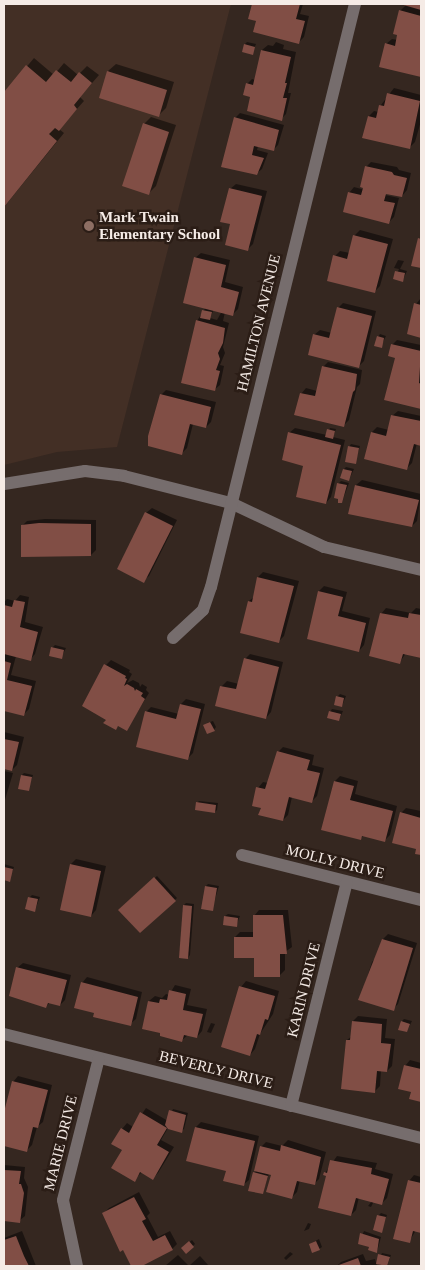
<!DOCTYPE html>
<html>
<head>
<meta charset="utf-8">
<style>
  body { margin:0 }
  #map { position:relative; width:425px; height:1270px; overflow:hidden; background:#352720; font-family:"Times New Roman",serif }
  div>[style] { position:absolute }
  .built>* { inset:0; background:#432f25 }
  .shadow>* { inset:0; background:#0007 }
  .building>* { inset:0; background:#814e45 }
  .minor>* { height:12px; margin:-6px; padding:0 6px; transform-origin:6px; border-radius:6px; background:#766d6d }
  .dots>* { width:14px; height:14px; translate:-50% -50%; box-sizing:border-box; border:2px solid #2b1d16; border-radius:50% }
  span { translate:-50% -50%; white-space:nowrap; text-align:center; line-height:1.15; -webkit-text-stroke:5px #2b1d16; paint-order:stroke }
  .poi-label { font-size:15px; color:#f5ebe6; font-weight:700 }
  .left { translate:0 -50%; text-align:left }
  .street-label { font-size:15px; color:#f5ebe6 }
  .frame { position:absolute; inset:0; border:5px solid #f5ebe6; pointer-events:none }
</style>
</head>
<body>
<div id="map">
  <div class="built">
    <i style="clip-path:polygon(4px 4px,231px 4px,117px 447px,57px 452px,4px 465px)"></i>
  </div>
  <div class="shadow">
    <i style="clip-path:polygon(253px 4px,303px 4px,300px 14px,309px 16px,304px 37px,299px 42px,250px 18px)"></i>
    <i style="clip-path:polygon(402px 4px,421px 4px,421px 76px,381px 66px,386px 44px,392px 39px,398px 40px,400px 11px,406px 5px)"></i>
    <i style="clip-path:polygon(247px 42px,256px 44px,252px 53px,245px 44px)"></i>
    <i style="clip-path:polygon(276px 42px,284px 45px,283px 49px,296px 52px,288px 93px,291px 93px,286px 114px,281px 119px,252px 96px,247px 84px,252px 79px,255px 80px,262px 50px,268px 45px,273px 46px)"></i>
    <i style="clip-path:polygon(34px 58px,54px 75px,64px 63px,78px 75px,87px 66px,99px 75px,80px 97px,84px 101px,59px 129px,64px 133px,4px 207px,4px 94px)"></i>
    <i style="clip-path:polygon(116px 64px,174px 82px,166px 108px,158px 116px,108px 71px)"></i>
    <i style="clip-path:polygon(394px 88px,421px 95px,421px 121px,415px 142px,410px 147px,363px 137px,369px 116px,374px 111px,379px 112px,381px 105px)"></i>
    <i style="clip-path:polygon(240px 113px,284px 125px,278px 145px,273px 150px,258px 146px,257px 150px,268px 153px,262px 169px,256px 174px,235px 118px)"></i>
    <i style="clip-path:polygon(151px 117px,176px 125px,156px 186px,149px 193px,144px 124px)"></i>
    <i style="clip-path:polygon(371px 162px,397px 167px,399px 170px,411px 173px,407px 190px,402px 196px,386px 192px,385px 195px,399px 198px,394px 217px,389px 222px,349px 193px,354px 187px,369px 191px,366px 167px)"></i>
    <i style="clip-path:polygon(236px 184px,267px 191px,253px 244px,248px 249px,231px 223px,230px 189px)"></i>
    <i style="clip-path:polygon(360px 230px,393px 239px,380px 286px,375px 291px,335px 256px,340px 251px,350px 253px,355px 235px)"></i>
    <i style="clip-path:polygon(evenodd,201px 253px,230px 260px,225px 282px,243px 287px,238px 309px,233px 314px,225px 312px,223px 321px,229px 323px,223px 347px,225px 353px,220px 365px,224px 366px,220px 385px,214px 390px,197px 321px,206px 307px,195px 258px,201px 253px,214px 309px,222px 311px,217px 320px,210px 318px,214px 309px)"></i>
    <i style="clip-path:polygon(398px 260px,404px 261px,400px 269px,407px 271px,403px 280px,395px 278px,399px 269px,394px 268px)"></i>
    <i style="clip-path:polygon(421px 298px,421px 337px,408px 333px,416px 304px)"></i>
    <i style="clip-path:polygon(343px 303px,376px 311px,364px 361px,359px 366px,314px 335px,320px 330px,332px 333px,338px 308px)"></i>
    <i style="clip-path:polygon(380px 334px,386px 336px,381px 346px,378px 337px)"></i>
    <i style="clip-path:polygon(397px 340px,421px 345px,421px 408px,386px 399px,396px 357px,392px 345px)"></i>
    <i style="clip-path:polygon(328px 362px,362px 370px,360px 384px,357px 387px,349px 420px,344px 425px,301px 394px,306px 388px,317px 391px,323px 367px)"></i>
    <i style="clip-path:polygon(166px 390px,216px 402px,211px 422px,206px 427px,193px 424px,187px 448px,182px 453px,161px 395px)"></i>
    <i style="clip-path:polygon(398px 411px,421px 416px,421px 444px,417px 443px,412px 463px,407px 468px,372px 432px,377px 427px,389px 430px,392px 416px)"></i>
    <i style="clip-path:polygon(295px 428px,327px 435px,330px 428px,336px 429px,333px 437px,345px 440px,331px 497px,326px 503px,289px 433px)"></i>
    <i style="clip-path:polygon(351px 444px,360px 446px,355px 463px,349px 447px)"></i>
    <i style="clip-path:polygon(346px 467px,354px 469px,349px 480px,344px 469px)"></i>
    <i style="clip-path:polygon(362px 480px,421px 494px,417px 521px,412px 526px,350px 513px,356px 485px)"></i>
    <i style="clip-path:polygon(341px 481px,349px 483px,342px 502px,338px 484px)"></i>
    <i style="clip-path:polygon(152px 508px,177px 520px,149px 576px,143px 581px,146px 513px)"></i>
    <i style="clip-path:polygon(45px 519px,96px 520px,96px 550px,91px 555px,22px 526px,27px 521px)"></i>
    <i style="clip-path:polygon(263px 572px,299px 581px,284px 636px,279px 641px,242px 632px,249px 601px,255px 596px,258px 577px)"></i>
    <i style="clip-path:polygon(324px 586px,347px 592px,342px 611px,370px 618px,364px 645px,359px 651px,319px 591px)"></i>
    <i style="clip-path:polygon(20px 595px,29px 597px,25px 622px,43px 627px,35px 654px,30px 660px,16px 656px,11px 675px,36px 681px,29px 709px,24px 714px,4px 709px,4px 602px,7px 599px,15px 601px)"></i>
    <i style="clip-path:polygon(386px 608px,411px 613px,416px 608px,421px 609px,421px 657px,406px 653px,400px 662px,381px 614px)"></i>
    <i style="clip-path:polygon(55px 645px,66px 648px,61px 658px,52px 648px)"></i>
    <i style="clip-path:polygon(250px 654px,283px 662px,271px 712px,266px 718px,217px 705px,222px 686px,227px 681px,239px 684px,245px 659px)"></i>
    <i style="clip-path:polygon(111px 660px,130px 670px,129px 672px,132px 674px,127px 683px,133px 680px,139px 683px,140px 687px,142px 684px,147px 687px,146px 690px,149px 693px,127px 729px,119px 725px,116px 728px,107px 719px,106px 665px)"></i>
    <i style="clip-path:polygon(340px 694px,346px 696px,342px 706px,337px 697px)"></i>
    <i style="clip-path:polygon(186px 699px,205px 704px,193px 753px,188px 758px,146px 712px,151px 707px,179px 714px,181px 704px)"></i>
    <i style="clip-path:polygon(332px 709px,343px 711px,339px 720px,330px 712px)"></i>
    <i style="clip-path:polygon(213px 721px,216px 727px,214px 730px,207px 723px)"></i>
    <i style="clip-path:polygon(4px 732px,24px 737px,17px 765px,12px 770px,4px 768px)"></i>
    <i style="clip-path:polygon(283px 747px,314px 755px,312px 765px,324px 768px,317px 796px,312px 801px,292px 797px,288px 815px,283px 820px,262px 807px,258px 788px,263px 782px,268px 783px,278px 752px)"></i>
    <i style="clip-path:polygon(4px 771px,13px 773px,4px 803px)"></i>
    <i style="clip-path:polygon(24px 773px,33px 775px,28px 789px,22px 775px)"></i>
    <i style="clip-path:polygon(340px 776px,358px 781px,355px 794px,397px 806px,390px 835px,385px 840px,364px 835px,360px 839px,322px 829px,335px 781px)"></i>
    <i style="clip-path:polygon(199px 801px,218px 803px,217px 810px,215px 812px,197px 803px)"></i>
    <i style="clip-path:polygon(406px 808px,421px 811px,421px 854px,416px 853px,418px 848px,401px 813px)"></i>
    <i style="clip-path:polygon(76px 859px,106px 866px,96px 910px,91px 916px,71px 864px)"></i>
    <i style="clip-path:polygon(4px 864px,14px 867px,9px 880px,4px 879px)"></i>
    <i style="clip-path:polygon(157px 876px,177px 898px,140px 932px,120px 910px)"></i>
    <i style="clip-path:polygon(208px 884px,219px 886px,212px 909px,206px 886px)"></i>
    <i style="clip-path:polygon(32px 895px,40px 897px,35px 910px,29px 898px)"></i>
    <i style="clip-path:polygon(186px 903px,194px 904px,190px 955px,188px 958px,184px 905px)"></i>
    <i style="clip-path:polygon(259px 910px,288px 910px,292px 947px,285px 952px,285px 970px,280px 975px,235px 937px,240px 932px,254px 932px,254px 916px)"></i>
    <i style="clip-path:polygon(228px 914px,240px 916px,236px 926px,225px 916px)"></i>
    <i style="clip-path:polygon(388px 934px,417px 943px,398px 1004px,393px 1009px,360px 999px,372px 962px,377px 957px,383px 939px)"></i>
    <i style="clip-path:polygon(23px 963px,71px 975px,65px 1000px,60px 1005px,50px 1002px,46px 1007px,17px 968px)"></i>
    <i style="clip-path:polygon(87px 977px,142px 992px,136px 1019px,130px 1024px,96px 1012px,82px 983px)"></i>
    <i style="clip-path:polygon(246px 981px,279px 991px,273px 1014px,260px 1034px,255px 1049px,250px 1055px,241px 987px)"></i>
    <i style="clip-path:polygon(175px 985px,191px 989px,187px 1005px,207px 1009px,202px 1031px,197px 1037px,188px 1035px,182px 1040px,149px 1001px,155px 996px,162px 998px,166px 994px,169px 995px)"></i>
    <i style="clip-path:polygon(358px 1016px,387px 1019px,385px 1038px,395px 1039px,392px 1066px,387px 1071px,381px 1070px,380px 1086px,374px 1092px,347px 1040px,352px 1036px,353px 1021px)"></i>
    <i style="clip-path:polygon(404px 1019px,412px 1021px,407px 1031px,402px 1021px)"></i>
    <i style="clip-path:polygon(211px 1023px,215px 1024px,211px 1033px,207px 1032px)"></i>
    <i style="clip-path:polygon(410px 1060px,421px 1063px,421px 1100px,411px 1098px,412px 1091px,405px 1066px)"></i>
    <i style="clip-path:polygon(18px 1076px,52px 1085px,43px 1122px,37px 1127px,32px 1145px,27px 1150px,4px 1145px,4px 1118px,13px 1082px)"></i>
    <i style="clip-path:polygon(146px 1108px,168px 1121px,173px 1109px,188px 1113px,184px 1129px,181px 1131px,168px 1128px,161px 1140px,174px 1147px,158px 1173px,153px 1178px,142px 1172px,134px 1180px,124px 1150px,122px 1129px,127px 1123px,133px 1127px)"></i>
    <i style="clip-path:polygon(201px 1122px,259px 1136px,249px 1180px,243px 1185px,227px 1170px,196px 1127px)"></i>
    <i style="clip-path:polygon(288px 1140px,326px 1152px,319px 1179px,314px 1184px,300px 1180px,297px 1192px,292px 1197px,269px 1173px,263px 1193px,254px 1173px,257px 1170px,261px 1147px,266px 1142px,282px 1146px)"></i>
    <i style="clip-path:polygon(337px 1156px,377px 1163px,375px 1169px,393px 1174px,387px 1198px,382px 1203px,374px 1201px,371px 1207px,368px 1206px,372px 1201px,359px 1197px,356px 1210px,351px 1215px,325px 1173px)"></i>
    <i style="clip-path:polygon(4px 1165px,25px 1167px,24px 1178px,28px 1187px,25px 1216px,19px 1221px,4px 1220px)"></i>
    <i style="clip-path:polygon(414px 1175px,421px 1177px,421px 1232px,416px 1230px,409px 1242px,409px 1181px)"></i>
    <i style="clip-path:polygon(139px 1192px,150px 1213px,147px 1216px,158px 1237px,170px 1231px,177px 1244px,172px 1249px,139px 1266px,133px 1266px,104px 1213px,109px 1208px)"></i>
    <i style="clip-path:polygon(381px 1213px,387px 1215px,381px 1231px,378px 1216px)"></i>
    <i style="clip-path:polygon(308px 1223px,311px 1224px,309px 1229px,304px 1231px)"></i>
    <i style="clip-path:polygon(22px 1231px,36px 1266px,4px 1266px,4px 1238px)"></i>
    <i style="clip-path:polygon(364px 1231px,381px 1237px,377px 1252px,370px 1246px,359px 1243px)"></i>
    <i style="clip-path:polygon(319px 1239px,322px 1247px,319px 1249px,310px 1244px)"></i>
    <i style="clip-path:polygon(192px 1240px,195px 1244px,186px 1252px,182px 1248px)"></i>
    <i style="clip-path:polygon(290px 1252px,293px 1254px,286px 1260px,284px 1258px)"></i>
    <i style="clip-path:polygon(382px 1253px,391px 1255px,387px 1266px,377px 1264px)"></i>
    <i style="clip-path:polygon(363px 1254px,366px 1261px,375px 1259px,377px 1266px,337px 1266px,341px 1262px)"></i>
    <i style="clip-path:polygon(178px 1255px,189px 1266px,165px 1266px)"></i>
    <i style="clip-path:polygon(200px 1256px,209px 1266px,189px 1266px)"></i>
  </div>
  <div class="building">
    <i style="clip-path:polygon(252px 4px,300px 4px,296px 19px,305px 21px,299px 44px,253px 32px,256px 21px,248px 19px)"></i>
    <i style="clip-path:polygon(400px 4px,421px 4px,421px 10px)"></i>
    <i style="clip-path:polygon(399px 10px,421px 16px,421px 77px,379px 67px,385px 43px,395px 46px,397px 35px,393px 34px)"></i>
    <i style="clip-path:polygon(244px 44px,255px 47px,253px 55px,242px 52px)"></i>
    <i style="clip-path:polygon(261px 50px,291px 57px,285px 83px,287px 83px,283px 98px,287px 98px,282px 121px,247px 111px,250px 97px,243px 95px,246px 83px,253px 85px)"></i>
    <i style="clip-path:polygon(26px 65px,46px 82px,56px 70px,71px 82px,79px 72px,92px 83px,74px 105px,77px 109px,59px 131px,55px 128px,49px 134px,57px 141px,4px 207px,4px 92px)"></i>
    <i style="clip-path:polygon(107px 71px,167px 90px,159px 117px,99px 98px)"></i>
    <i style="clip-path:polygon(387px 93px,420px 101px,410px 149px,362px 138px,368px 116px,376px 118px,379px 105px,384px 106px)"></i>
    <i style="clip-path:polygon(234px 117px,279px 130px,274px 151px,254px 146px,252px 155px,264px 158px,257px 175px,221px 167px)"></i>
    <i style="clip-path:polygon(143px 123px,169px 132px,149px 195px,122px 186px)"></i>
    <i style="clip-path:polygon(365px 166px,392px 172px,394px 175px,407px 178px,402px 197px,386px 194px,384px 201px,395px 203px,389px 224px,343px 212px,348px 192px,361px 195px,363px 188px,360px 187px)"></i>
    <i style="clip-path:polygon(229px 188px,262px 196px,248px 251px,225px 245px,230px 224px,220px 222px)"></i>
    <i style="clip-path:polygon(353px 235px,388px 244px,375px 293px,327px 281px,333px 255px,347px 259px)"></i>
    <i style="clip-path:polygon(418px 238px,421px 239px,421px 268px,411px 266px)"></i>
    <i style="clip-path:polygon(194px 257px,226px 265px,221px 287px,239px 292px,233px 316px,183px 303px)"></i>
    <i style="clip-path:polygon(395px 271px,405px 273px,403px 282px,393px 279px)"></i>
    <i style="clip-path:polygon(414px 303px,421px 305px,421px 338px,407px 334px)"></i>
    <i style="clip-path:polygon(337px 307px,372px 316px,359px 368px,308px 355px,313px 334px,329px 338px)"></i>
    <i style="clip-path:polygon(202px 310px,212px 312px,210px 320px,200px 318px)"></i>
    <i style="clip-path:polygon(196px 320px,225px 328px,223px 343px,218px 353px,220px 359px,216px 370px,220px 371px,215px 391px,181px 383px)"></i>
    <i style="clip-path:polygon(377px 336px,384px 338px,382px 348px,374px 346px)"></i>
    <i style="clip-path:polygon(391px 344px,421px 351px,419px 383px,421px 384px,421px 409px,384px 400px,395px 358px,388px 356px)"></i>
    <i style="clip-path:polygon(322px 366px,357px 374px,355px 390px,353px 392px,344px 427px,294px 415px,300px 393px,315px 396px)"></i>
    <i style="clip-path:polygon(160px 394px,211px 407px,206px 428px,190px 424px,182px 455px,148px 446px,148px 436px)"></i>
    <i style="clip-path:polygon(391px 415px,421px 421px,421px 446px,414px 444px,407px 470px,364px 459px,371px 432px,386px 436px)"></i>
    <i style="clip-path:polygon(327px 429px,335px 431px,333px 439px,325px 437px)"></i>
    <i style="clip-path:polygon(288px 432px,341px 445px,326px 504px,296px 497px,303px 466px,282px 460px)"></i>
    <i style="clip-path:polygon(348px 446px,359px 448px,356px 464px,345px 462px)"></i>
    <i style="clip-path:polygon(343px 469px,352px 471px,349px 481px,340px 478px)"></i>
    <i style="clip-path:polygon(337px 483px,347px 485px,342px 503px,338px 503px,338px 499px,334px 498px)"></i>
    <i style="clip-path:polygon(355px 485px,419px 500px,412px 527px,348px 514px)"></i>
    <i style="clip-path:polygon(145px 512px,173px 526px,144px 583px,117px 569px)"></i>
    <i style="clip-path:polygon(39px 523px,91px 524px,91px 556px,21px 557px,21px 525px)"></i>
    <i style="clip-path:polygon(257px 577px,294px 586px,279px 643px,240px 633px,248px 601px,252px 602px)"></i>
    <i style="clip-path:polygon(318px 591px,343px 597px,338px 616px,366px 623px,359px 652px,307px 639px)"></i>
    <i style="clip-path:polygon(14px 600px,25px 602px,20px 627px,38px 632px,31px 661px,4px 654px,4px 605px,12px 607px)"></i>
    <i style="clip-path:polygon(380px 613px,408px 618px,409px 613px,421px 615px,421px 658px,403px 654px,400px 664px,369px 656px)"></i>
    <i style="clip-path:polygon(51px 647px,64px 650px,62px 659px,49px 656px)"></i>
    <i style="clip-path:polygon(244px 658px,279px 667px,266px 719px,215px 706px,220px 686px,236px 689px)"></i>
    <i style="clip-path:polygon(4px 661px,11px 663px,7px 680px,32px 686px,24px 716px,4px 711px)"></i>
    <i style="clip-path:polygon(104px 664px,126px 676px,125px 678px,127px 679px,124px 686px,127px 684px,134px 688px,135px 691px,136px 689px,143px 693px,141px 696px,145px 699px,127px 731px,118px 726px,116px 730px,103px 723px,106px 720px,82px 706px)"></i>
    <i style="clip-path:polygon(336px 696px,344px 698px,342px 707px,334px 705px)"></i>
    <i style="clip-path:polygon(180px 704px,201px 709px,188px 760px,136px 747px,145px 711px,176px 719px)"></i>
    <i style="clip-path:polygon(329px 711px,341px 714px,339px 721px,327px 718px)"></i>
    <i style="clip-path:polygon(210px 722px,215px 731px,207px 734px,203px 725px)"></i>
    <i style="clip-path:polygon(4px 739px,19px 742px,12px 771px,4px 769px)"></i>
    <i style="clip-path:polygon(277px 751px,310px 760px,307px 770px,320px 773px,312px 803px,289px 797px,283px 821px,258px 815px,261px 808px,252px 806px,256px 787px,265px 789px)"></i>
    <i style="clip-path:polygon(21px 775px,32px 777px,29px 791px,18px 789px)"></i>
    <i style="clip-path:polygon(334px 781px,354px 786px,350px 800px,393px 811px,385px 842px,362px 836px,361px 840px,321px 830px)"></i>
    <i style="clip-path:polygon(196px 802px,216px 805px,215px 813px,195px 810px)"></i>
    <i style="clip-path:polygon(400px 812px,421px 818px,421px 855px,415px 854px,416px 849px,392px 843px)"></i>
    <i style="clip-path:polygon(70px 864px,101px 871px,91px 917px,60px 910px)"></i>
    <i style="clip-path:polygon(4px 867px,13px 869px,10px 882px,4px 880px)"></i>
    <i style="clip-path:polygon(154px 877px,176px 901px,140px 933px,118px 910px)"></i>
    <i style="clip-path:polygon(205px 886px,217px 888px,213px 911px,201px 909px)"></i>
    <i style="clip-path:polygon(28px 897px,38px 899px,35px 912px,25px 909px)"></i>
    <i style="clip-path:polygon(183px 905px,192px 906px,188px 959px,179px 958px)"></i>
    <i style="clip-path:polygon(253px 915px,283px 915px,287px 954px,280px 954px,280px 977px,254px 977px,254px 958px,234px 958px,234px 937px,253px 937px)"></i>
    <i style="clip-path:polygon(224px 916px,238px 918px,237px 927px,223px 925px)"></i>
    <i style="clip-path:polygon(382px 939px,413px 948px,394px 1011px,358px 1000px)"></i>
    <i style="clip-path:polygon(16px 967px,67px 980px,60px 1006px,48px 1003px,46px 1008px,9px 996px)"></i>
    <i style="clip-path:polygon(81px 982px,138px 997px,131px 1026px,93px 1017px,94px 1013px,74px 1008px)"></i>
    <i style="clip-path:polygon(239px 986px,275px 996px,268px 1020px,265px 1019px,260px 1035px,257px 1034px,250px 1056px,221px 1047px)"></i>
    <i style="clip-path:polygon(169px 990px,186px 994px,183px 1010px,203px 1014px,197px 1038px,184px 1035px,182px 1042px,160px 1036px,160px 1033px,142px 1029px,148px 1001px,159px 1003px,160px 999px,167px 1000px)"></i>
    <i style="clip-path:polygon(352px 1021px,382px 1024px,381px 1043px,391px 1044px,387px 1072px,377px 1071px,375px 1093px,341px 1089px,346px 1040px,350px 1040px)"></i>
    <i style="clip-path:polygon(401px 1021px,410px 1024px,407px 1032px,398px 1030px)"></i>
    <i style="clip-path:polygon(404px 1065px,421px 1069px,421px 1102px,409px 1099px,411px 1092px,398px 1089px)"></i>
    <i style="clip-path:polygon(12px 1081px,48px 1090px,38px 1128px,33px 1127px,27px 1152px,4px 1146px,4px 1112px)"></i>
    <i style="clip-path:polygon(169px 1110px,186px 1115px,182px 1133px,168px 1129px,165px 1125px)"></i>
    <i style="clip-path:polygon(140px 1112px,167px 1128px,157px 1145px,169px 1152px,153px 1180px,140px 1172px,135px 1182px,111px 1168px,122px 1150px,111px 1144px,121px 1128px,129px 1133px)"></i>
    <i style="clip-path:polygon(195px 1127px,255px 1141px,244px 1186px,223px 1181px,226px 1171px,186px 1161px)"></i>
    <i style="clip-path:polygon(281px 1145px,321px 1157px,315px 1185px,297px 1181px,292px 1199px,266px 1192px,271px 1175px,254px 1171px,260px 1146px,280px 1151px)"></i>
    <i style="clip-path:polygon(330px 1160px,372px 1168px,371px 1174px,389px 1179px,382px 1205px,356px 1198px,351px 1216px,318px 1208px,326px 1176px,323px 1175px,324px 1172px,327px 1173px)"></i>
    <i style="clip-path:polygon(4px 1170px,21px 1171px,19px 1184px,21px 1184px,24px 1193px,20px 1223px,4px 1221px)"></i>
    <i style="clip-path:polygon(253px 1172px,268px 1176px,263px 1194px,248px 1191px)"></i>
    <i style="clip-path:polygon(408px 1180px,421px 1183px,421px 1233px,413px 1231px,410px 1243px,393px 1239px)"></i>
    <i style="clip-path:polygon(134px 1197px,146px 1219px,142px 1221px,153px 1241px,165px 1235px,173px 1250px,142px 1266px,131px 1266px,123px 1250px,120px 1252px,102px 1213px)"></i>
    <i style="clip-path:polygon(377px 1215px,386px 1217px,382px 1233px,373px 1230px)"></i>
    <i style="clip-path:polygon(360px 1233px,379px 1239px,377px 1253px,368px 1250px,369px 1247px,358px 1244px)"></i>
    <i style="clip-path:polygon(16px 1236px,24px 1256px,29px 1266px,4px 1266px,4px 1240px)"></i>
    <i style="clip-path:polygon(189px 1241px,194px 1247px,186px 1254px,181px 1248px)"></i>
    <i style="clip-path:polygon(316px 1241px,320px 1250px,312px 1253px,309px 1244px)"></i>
    <i style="clip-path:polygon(378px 1254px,390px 1257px,387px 1266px,376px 1264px)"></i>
    <i style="clip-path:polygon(358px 1258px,361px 1266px,336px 1266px)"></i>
  </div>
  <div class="minor">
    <i style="left:4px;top:484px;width:82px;rotate:-9.1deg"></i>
    <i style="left:85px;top:471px;width:39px;rotate:7deg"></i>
    <i style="left:124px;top:476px;width:110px;rotate:14.2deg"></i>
    <i style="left:231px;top:503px;width:103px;rotate:25.3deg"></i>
    <i style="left:324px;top:547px;width:100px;rotate:13.3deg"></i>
    <i style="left:173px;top:638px;width:41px;rotate:-43deg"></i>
    <i style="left:203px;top:610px;width:24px;rotate:-71deg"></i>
    <i style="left:211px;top:587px;width:601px;rotate:-76.13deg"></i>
    <i style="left:242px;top:855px;width:185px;rotate:14.1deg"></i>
    <i style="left:4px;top:1034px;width:430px;rotate:14deg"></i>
    <i style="left:291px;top:1106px;width:231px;rotate:-76deg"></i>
    <i style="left:77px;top:1266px;width:67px;rotate:-102deg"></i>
    <i style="left:63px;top:1200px;width:146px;rotate:-75.8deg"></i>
  </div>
  <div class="dots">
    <i style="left:89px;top:226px;background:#8d6e63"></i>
  </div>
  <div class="poi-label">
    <span class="left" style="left:99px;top:226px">Mark Twain<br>Elementary School</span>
  </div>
  <div class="street-label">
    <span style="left:259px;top:323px;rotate:-76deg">HAMILTON AVENUE</span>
    <span style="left:335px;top:862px;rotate:14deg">MOLLY DRIVE</span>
    <span style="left:304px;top:990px;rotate:-76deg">KARIN DRIVE</span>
    <span style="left:216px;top:1070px;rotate:14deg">BEVERLY DRIVE</span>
    <span style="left:61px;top:1143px;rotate:-76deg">MARIE DRIVE</span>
  </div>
  <div class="frame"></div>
</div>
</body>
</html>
